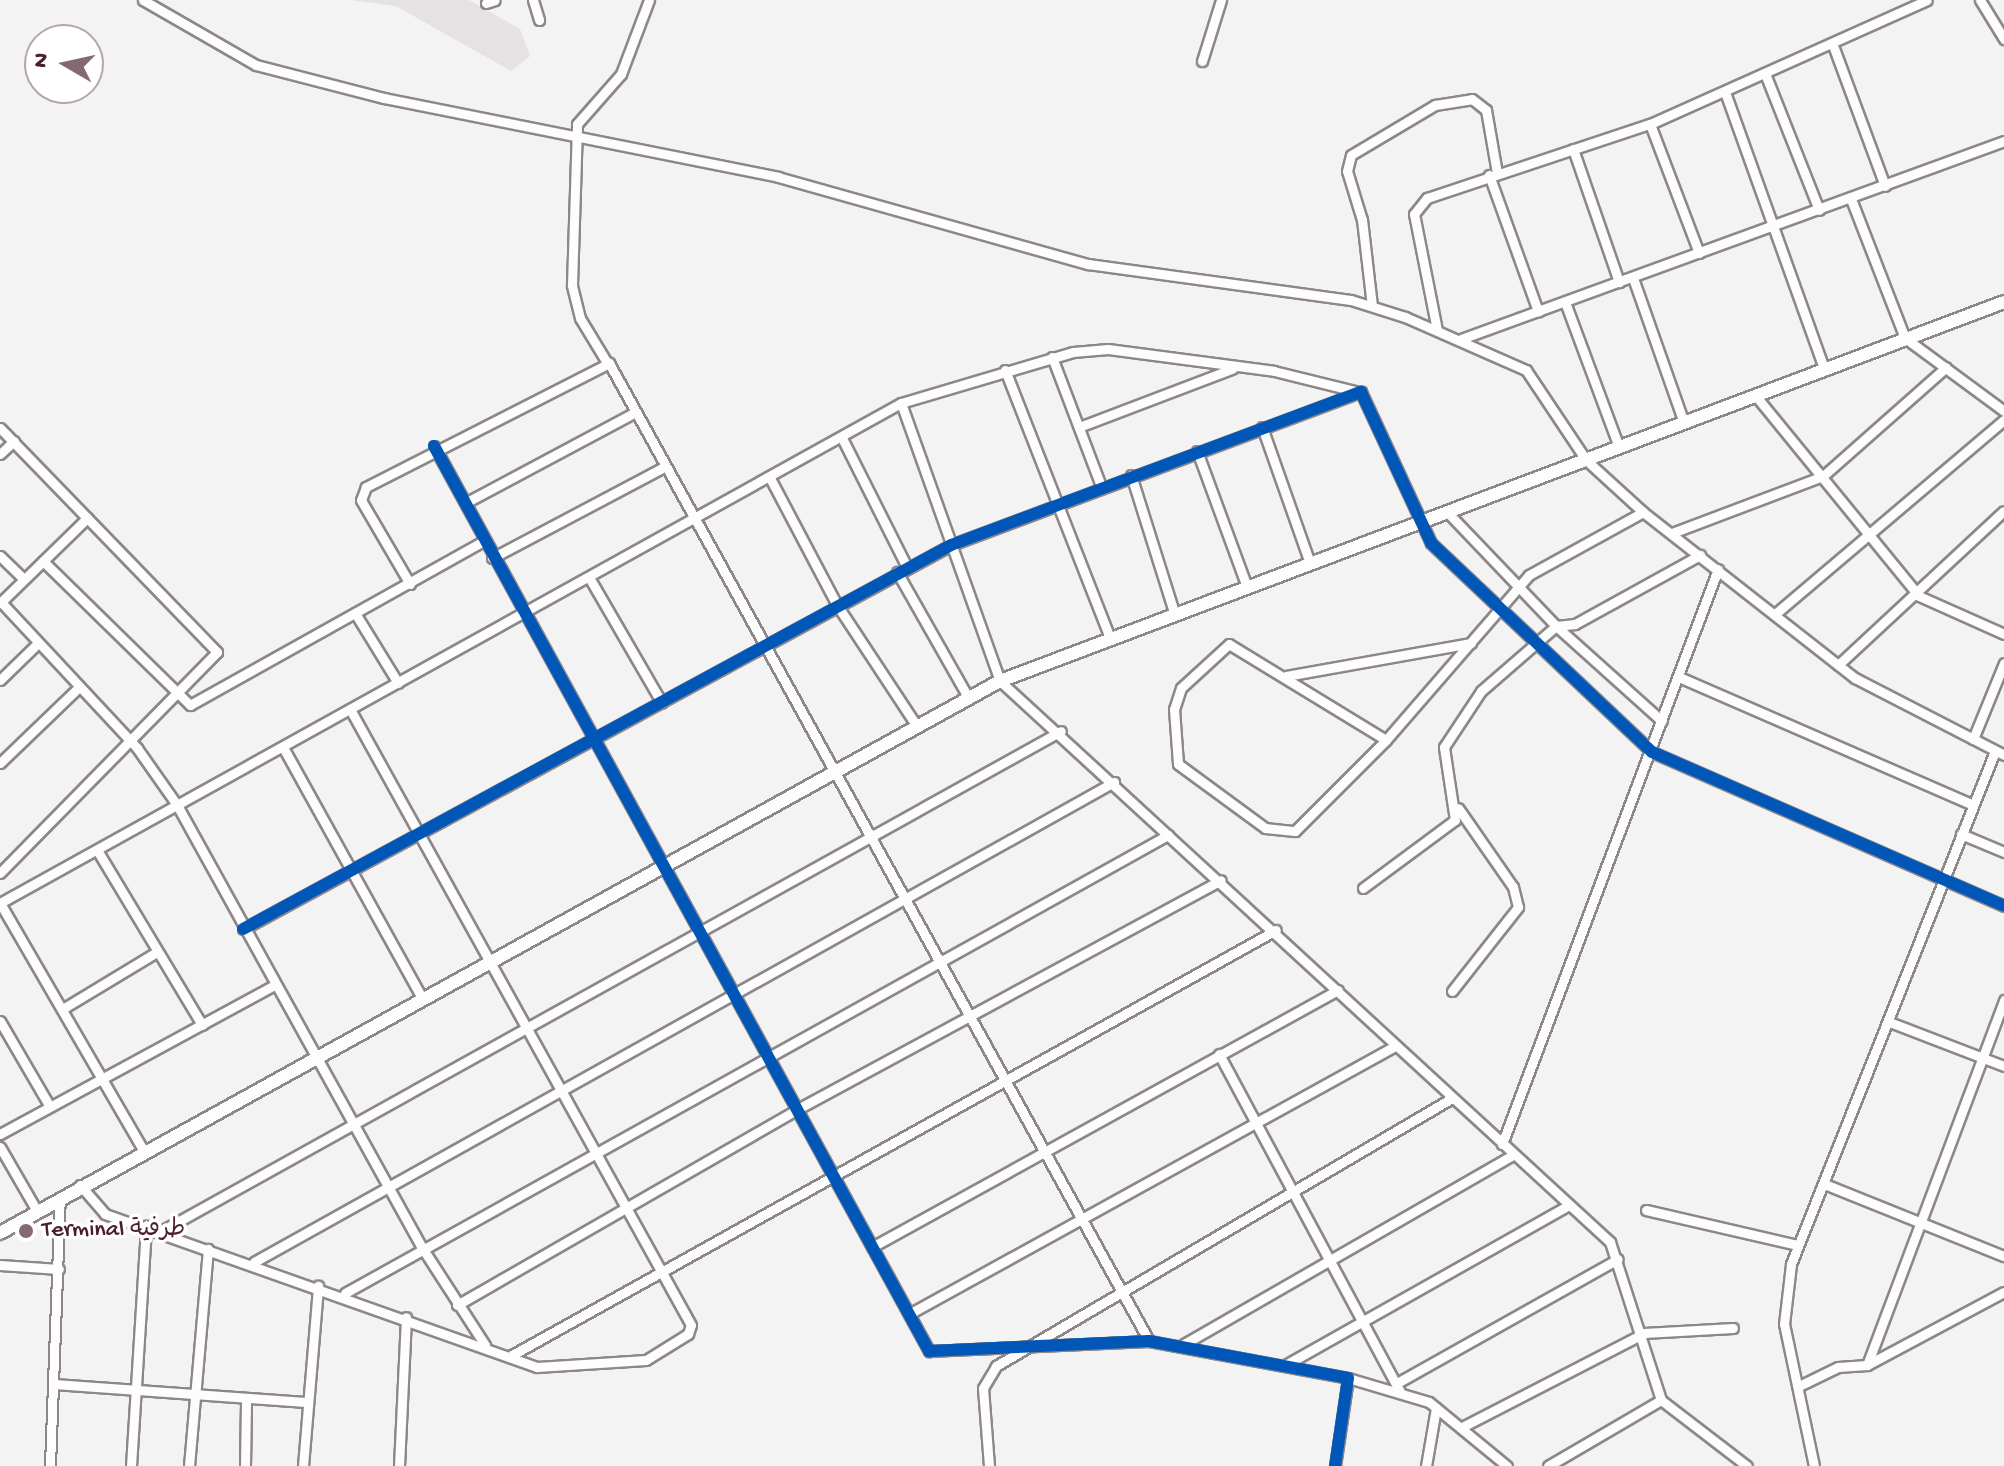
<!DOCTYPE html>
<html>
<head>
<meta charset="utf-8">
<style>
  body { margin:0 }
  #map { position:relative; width:2004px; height:1466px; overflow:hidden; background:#f3f3f3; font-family:"Gochi Hand","Playpen Sans Arabic",sans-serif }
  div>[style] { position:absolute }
  .green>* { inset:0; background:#e6e1e2 }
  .roads { filter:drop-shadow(2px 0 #8e8688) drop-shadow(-2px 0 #8e8688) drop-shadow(0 2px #8e8688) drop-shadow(0 -2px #8e8688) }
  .minor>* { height:9px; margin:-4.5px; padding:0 4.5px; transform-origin:4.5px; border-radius:4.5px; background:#fdfdfd }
  .secondary>* { height:12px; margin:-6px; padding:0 6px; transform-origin:6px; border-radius:6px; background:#fdfdfd }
  .cycleway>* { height:12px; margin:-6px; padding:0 6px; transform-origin:6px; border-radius:6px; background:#0057b8 }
  .dots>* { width:22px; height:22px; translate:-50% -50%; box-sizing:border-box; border:4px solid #fff; border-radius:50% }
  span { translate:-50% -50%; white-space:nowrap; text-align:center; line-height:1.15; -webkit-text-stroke:7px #fff; paint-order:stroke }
  .poi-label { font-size:24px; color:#4a1f2b }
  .left { translate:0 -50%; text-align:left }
  .north { position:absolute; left:24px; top:24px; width:80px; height:80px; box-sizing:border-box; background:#fff; border:2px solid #b7a5aa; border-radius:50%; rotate:279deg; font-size:22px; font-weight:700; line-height:32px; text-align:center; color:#4a1f2b }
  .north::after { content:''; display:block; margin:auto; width:28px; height:36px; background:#856971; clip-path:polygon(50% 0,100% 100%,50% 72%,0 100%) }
</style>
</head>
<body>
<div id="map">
  <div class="green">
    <i style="clip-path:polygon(351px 0,469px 0,520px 29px,530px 56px,511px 71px,396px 6px)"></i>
  </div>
  <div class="roads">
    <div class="minor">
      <i style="left:143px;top:0;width:130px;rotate:29.9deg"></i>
      <i style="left:256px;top:65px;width:132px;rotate:14.5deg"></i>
      <i style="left:384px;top:98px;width:402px;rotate:11.3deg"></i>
      <i style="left:778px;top:177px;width:322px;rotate:15.7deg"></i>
      <i style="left:1088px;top:264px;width:265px;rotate:7.8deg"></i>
      <i style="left:1351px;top:300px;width:57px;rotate:17.5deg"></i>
      <i style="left:1405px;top:317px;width:132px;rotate:23.7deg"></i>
      <i style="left:1526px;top:370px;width:108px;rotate:56.3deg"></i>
      <i style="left:1586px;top:460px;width:77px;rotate:42.4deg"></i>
      <i style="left:1643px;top:512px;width:269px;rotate:38.1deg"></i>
      <i style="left:1855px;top:678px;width:168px;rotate:27.3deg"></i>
      <i style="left:533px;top:0;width:21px;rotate:73deg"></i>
      <i style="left:1980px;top:0;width:46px;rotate:58.4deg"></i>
      <i style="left:486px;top:3px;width:9px;rotate:-18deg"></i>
      <i style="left:1834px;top:48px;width:147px;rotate:69.7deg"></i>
      <i style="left:1202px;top:61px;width:64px;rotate:-72.7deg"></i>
      <i style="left:1766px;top:76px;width:144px;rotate:68.4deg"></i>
      <i style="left:1725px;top:92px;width:293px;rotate:70.3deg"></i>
      <i style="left:1650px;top:124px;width:138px;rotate:69.2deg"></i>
      <i style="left:1573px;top:149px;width:141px;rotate:70.9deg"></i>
      <i style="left:1489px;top:175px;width:145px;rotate:70.2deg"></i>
      <i style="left:1851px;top:199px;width:149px;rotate:68.8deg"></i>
      <i style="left:1905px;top:338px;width:123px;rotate:36.4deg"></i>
      <i style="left:1633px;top:278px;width:151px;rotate:70.6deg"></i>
      <i style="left:1565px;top:302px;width:155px;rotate:69.6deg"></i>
      <i style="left:1372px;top:306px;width:87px;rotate:-96.6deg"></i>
      <i style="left:1362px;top:220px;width:51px;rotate:-107deg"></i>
      <i style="left:1347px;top:171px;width:16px;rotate:-76deg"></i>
      <i style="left:1351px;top:155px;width:98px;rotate:-30.8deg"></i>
      <i style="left:1435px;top:105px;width:37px;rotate:-9deg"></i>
      <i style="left:1472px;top:99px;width:18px;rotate:38deg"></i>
      <i style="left:1486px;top:110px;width:64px;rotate:80.1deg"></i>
      <i style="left:1437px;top:330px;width:118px;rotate:-101.2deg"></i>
      <i style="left:1414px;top:214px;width:21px;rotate:-51deg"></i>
      <i style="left:1427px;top:198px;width:235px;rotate:-18.4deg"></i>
      <i style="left:1650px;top:124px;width:303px;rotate:-24.1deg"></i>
      <i style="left:1461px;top:339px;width:578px;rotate:-20.03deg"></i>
      <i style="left:1052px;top:357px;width:138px;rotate:69.2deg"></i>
      <i style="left:606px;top:361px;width:50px;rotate:-121.2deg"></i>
      <i style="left:580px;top:318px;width:34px;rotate:-104deg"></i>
      <i style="left:572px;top:285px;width:161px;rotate:-88.2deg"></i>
      <i style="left:577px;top:124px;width:67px;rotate:-48.7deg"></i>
      <i style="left:621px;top:74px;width:79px;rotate:-69.3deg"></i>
      <i style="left:1005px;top:370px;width:285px;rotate:68.6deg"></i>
      <i style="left:1755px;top:395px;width:259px;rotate:50.8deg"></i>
      <i style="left:1919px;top:596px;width:93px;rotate:24.1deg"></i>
      <i style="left:901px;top:403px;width:295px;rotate:70.4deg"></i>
      <i style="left:1000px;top:681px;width:829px;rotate:42.6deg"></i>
      <i style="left:1610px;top:1242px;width:166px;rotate:72.1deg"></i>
      <i style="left:1661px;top:1400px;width:108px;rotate:37.5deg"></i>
      <i style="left:1079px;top:427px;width:164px;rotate:-20.8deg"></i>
      <i style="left:1262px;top:427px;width:144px;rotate:70.6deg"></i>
      <i style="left:0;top:428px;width:312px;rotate:45.9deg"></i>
      <i style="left:217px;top:652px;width:310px;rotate:134.5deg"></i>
      <i style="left:842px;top:438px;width:144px;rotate:63.3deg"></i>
      <i style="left:434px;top:446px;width:1032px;rotate:61.32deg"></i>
      <i style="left:929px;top:1351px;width:220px;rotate:-2.6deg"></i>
      <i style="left:1149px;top:1341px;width:202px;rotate:10.5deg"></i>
      <i style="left:1348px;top:1378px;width:89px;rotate:98.4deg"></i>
      <i style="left:1197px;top:451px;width:145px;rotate:69.8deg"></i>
      <i style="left:0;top:454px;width:19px;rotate:-43deg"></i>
      <i style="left:1131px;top:475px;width:144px;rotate:72.6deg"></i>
      <i style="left:770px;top:478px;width:144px;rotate:62.2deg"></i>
      <i style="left:837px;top:605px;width:144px;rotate:56.6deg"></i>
      <i style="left:467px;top:502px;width:189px;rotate:-28.1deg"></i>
      <i style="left:1450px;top:515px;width:153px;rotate:46.3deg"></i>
      <i style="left:1556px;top:626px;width:142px;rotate:41.9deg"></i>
      <i style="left:1672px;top:533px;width:161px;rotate:-20.7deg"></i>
      <i style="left:1823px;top:476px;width:164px;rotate:-41.5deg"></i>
      <i style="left:0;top:556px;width:33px;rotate:44deg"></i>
      <i style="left:492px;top:558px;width:192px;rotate:-27.9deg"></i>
      <i style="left:43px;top:561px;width:206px;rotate:44.4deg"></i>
      <i style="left:190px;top:705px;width:337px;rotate:-29.2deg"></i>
      <i style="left:897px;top:572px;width:144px;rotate:60.4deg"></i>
      <i style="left:590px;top:579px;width:143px;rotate:59.9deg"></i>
      <i style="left:410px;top:584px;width:97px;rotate:-120.3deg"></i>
      <i style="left:361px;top:500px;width:14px;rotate:-69deg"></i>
      <i style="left:366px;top:487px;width:273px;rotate:-27deg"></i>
      <i style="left:609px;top:363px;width:1117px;rotate:61.09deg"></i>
      <i style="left:1px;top:602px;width:200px;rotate:47deg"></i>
      <i style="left:137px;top:748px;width:70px;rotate:54.9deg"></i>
      <i style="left:177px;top:805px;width:504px;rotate:61.04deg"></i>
      <i style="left:421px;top:1246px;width:118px;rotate:57.1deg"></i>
      <i style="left:0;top:603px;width:122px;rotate:-44.3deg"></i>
      <i style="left:355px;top:613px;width:82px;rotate:58.4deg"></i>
      <i style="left:1775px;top:614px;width:300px;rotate:-40.3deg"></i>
      <i style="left:1838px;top:665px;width:226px;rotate:-42.9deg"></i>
      <i style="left:1286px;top:676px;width:188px;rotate:-10.1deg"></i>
      <i style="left:1679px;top:677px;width:321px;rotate:23.5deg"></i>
      <i style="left:0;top:680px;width:53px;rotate:-44.2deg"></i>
      <i style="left:1973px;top:739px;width:82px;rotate:-67.8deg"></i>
      <i style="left:1386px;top:740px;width:184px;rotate:-148.6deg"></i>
      <i style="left:1229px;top:644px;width:65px;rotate:137.5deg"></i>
      <i style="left:1181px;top:688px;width:22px;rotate:108deg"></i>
      <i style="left:1174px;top:709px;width:55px;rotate:85.8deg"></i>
      <i style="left:1178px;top:764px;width:108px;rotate:36.3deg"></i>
      <i style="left:1265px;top:828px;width:30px;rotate:6deg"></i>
      <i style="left:1295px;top:831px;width:129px;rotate:-45deg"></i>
      <i style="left:1386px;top:740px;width:218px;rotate:-49.1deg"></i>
      <i style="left:1529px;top:575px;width:130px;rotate:-28.9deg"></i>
      <i style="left:284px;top:749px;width:285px;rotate:61deg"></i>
      <i style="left:0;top:763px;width:110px;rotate:-43.9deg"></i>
      <i style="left:1961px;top:834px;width:47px;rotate:22.7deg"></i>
      <i style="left:97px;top:850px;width:204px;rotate:59deg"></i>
      <i style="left:1363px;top:888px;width:114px;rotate:-36.5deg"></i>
      <i style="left:1455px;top:820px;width:74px;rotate:-98.6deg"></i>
      <i style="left:1444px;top:747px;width:67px;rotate:-56.5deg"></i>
      <i style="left:1481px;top:691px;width:99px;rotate:-40.9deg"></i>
      <i style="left:1556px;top:626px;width:19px;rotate:-6deg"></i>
      <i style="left:1575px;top:624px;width:143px;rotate:-28.9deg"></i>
      <i style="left:0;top:903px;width:1030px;rotate:-29.03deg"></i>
      <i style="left:901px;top:403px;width:179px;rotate:-16.5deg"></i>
      <i style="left:1073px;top:352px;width:35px;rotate:-5deg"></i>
      <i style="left:1108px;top:349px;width:167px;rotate:7.5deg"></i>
      <i style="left:1274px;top:371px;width:88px;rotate:13.9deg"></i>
      <i style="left:0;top:903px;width:287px;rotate:59.9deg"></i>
      <i style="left:243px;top:929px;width:805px;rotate:-28.47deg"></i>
      <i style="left:951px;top:545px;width:438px;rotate:-20.5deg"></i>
      <i style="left:1361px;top:392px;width:166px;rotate:65.1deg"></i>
      <i style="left:1431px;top:543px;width:304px;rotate:43.4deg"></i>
      <i style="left:1652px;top:752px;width:384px;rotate:23.6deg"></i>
      <i style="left:1452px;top:991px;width:107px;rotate:-51.8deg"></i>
      <i style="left:1518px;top:907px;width:21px;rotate:-104deg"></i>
      <i style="left:1513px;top:887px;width:96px;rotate:-124.8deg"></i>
      <i style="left:64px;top:1008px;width:109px;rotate:-31.1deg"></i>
      <i style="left:0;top:1021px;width:99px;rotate:59.8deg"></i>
      <i style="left:1892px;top:1023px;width:120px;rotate:21deg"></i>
      <i style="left:1219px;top:1054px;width:383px;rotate:61.8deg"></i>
      <i style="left:0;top:1134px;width:311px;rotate:-28.5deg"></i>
      <i style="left:1502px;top:1144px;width:614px;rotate:-69.41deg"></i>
      <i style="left:0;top:1147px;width:74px;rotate:60deg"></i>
      <i style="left:80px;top:1185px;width:38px;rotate:49deg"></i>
      <i style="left:105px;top:1214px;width:458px;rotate:19.5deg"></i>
      <i style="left:537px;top:1367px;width:109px;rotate:-3.7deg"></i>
      <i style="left:646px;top:1360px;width:49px;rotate:-31.8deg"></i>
      <i style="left:688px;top:1334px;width:9px;rotate:-72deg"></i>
      <i style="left:691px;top:1325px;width:704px;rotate:-118.97deg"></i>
      <i style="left:1827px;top:1185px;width:191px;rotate:21.9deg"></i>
      <i style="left:1646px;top:1210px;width:156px;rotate:13deg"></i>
      <i style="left:163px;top:1230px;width:1027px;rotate:-29.06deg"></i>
      <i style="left:872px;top:1247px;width:532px;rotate:-28.88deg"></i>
      <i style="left:254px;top:1262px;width:985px;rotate:-29.17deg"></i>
      <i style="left:0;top:1265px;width:59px;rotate:3.9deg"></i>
      <i style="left:345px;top:1293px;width:942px;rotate:-29.1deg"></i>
      <i style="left:457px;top:1305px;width:389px;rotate:-29.9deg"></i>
      <i style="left:794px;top:1111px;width:485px;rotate:-28.4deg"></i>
      <i style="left:909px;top:1314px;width:555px;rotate:-28.87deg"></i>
      <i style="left:1184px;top:1344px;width:379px;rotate:-29.9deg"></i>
      <i style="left:512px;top:1355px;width:874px;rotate:-29.09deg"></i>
      <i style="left:1287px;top:1364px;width:324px;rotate:-29.4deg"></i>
      <i style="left:1867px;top:1365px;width:390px;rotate:-69.4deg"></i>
      <i style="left:1348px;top:1378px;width:84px;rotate:16.5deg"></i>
      <i style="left:1429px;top:1402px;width:101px;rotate:39.4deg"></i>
      <i style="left:1397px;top:1383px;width:253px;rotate:-29.3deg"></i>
      <i style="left:55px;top:1384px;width:250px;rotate:4.1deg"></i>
      <i style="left:1799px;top:1386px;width:43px;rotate:-26deg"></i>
      <i style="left:1838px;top:1367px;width:29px;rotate:-4deg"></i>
      <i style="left:1867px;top:1365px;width:155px;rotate:-28.1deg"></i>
      <i style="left:1464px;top:1426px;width:203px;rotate:-27.3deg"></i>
      <i style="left:1644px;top:1333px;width:89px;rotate:-3.2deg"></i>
      <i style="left:50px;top:1466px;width:268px;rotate:-87.9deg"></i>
      <i style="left:131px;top:1466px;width:241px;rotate:-86.4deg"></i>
      <i style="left:189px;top:1466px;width:218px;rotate:-85deg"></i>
      <i style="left:245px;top:1466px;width:67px;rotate:-89.1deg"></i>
      <i style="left:303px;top:1466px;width:181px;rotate:-85.2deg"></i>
      <i style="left:399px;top:1466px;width:149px;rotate:-87.3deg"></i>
      <i style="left:989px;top:1466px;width:78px;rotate:-94.4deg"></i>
      <i style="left:983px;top:1388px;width:26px;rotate:-59deg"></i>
      <i style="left:996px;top:1366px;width:529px;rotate:-30.44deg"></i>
      <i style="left:1426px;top:1466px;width:59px;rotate:-80.2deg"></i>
      <i style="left:1548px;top:1466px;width:131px;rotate:-30.3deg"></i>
      <i style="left:1814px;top:1466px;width:145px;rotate:-101.9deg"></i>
      <i style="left:1784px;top:1324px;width:60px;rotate:-83.3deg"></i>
      <i style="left:1791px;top:1264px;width:552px;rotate:-68.31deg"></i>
    </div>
    <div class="secondary">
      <i style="left:0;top:1233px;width:1142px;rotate:-28.9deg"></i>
      <i style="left:1000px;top:681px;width:1073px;rotate:-20.68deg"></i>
    </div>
  </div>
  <div class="cycleway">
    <i style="left:434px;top:446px;width:1032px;rotate:61.32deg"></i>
    <i style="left:929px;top:1351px;width:220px;rotate:-2.6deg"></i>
    <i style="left:1149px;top:1341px;width:202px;rotate:10.5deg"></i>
    <i style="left:1348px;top:1378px;width:89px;rotate:98.4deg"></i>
    <i style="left:243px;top:929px;width:805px;rotate:-28.47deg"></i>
    <i style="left:951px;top:545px;width:438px;rotate:-20.5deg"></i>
    <i style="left:1361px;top:392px;width:166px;rotate:65.1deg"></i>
    <i style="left:1431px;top:543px;width:304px;rotate:43.4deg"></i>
    <i style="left:1652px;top:752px;width:384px;rotate:23.6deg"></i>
  </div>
  <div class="dots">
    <i style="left:26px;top:1231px;background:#856971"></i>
  </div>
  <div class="poi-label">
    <span class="left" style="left:42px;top:1231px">Terminal طرفية</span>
  </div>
  <div class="north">N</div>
</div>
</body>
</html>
